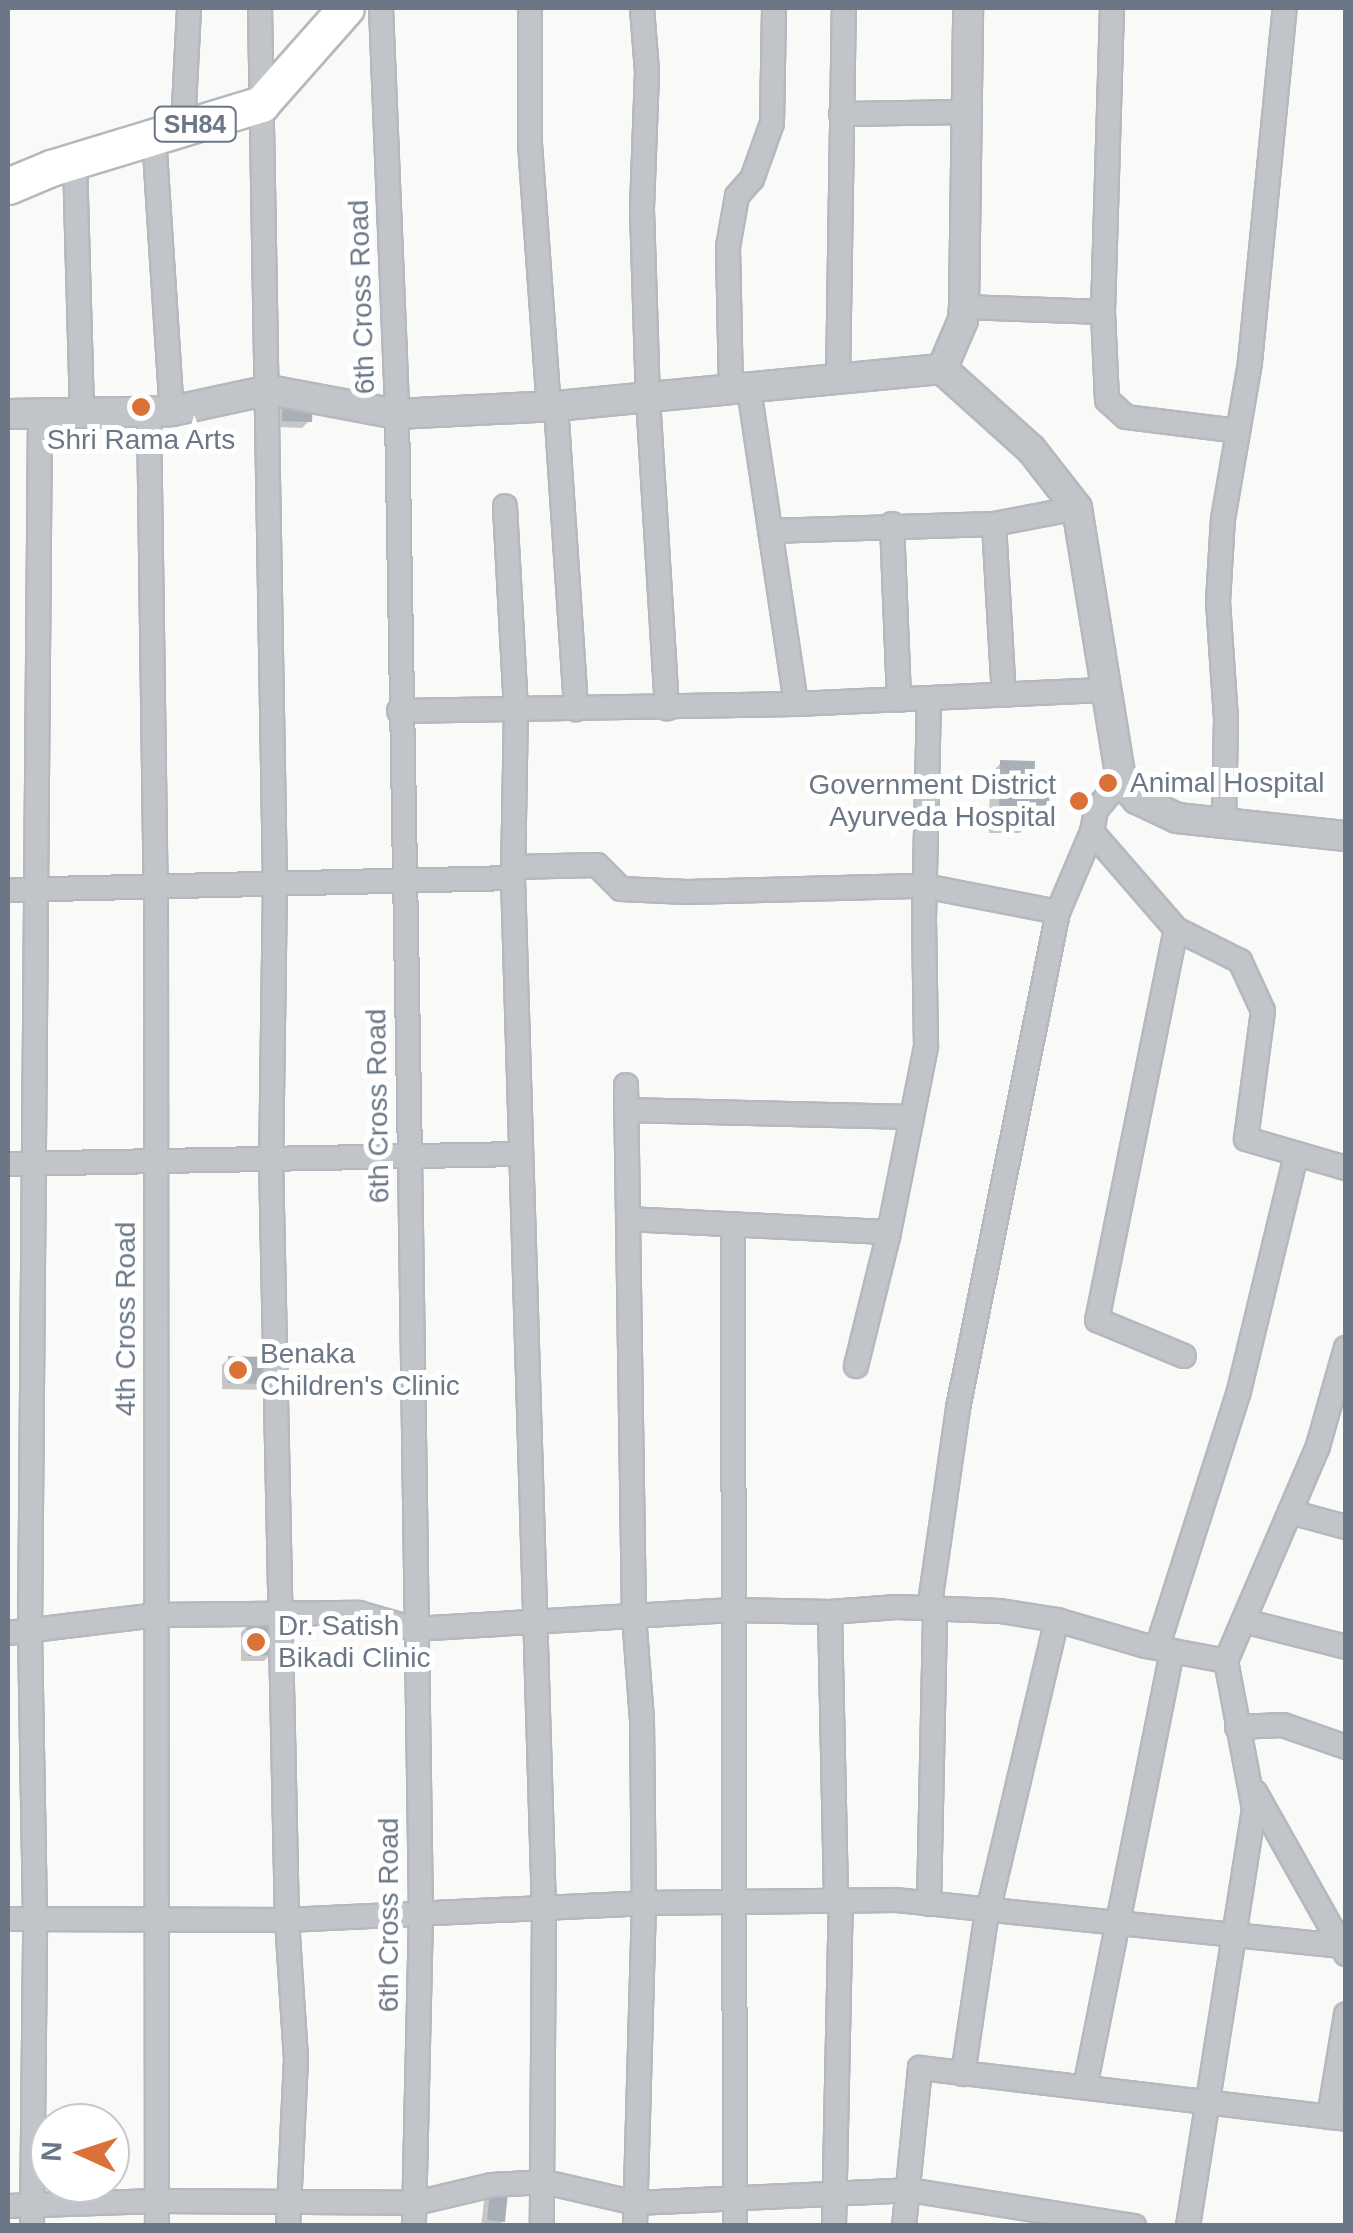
<!DOCTYPE html>
<html>
<head>
<meta charset="utf-8">
<style>
  body { margin:0 }
  #map { position:relative; width:1353px; height:2233px; overflow:hidden; background:#f9faf8; font-family:Arial,sans-serif }
  div>[style] { position:absolute }
  .shadow>* { inset:0; background:#0003 }
  .building>* { inset:0; background:#a9afb7 }
  .roads { filter:drop-shadow(2px 0 #b5b9be) drop-shadow(-2px 0 #b5b9be) drop-shadow(0 2px #b5b9be) drop-shadow(0 -2px #b5b9be) }
  .minor>* { height:22px; margin:-11px; padding:0 11px; transform-origin:11px; border-radius:11px; background:#c1c5c9 }
  .tertiary>* { height:28px; margin:-14px; padding:0 14px; transform-origin:14px; border-radius:14px; background:#c1c5c9 }
  .primary>* { height:35px; margin:-17.5px; padding:0 17.5px; transform-origin:17.5px; border-radius:17.5px; background:#fff }
  .dots>* { width:28px; height:28px; translate:-50% -50%; box-sizing:border-box; border:5px solid #fff; border-radius:50% }
  span { translate:-50% -50%; white-space:nowrap; text-align:center; line-height:1.15; -webkit-text-stroke:10px #fff; paint-order:stroke }
  .shield-label span { padding:2px 8px; background:#fff; border:2px solid; border-radius:8px; -webkit-text-stroke-width:0 }
  .shield-label { font-size:25px; color:#6b7787; font-weight:700 }
  .street-label { font-size:28px; color:#6b7787 }
  .poi-label { font-size:28px; color:#6b7787 }
  .left { translate:0 -50%; text-align:left }
  .right { translate:-100% -50%; text-align:right }
  .frame { position:absolute; inset:0; border:10px solid #6b7787; pointer-events:none }
  .north { position:absolute; left:30px; top:2103px; width:100px; height:100px; box-sizing:border-box; background:#fff; border:2px solid #c4c9cf; border-radius:50%; rotate:273deg; font-size:28px; font-weight:700; line-height:40px; text-align:center; color:#6b7787 }
  .north::after { content:''; display:block; margin:auto; width:35px; height:45px; background:#d97138; clip-path:polygon(50% 0,100% 100%,50% 72%,0 100%) }
</style>
</head>
<body>
<div id="map">
  <div class="shadow">
    <i style="clip-path:polygon(284px 402px,309px 421px,302px 428px,276px 427px,277px 409px)"></i>
    <i style="clip-path:polygon(1001px 763px,1031px 795px,1047px 804px,1031px 815px,1031px 822px,1020px 833px,989px 833px,990px 774px)"></i>
    <i style="clip-path:polygon(229px 1358px,268px 1383px,261px 1390px,222px 1389px,222px 1365px)"></i>
    <i style="clip-path:polygon(248px 1625px,271px 1654px,264px 1661px,241px 1661px,241px 1632px)"></i>
    <i style="clip-path:polygon(491px 2194px,503px 2221px,498px 2226px,481px 2226px,484px 2201px)"></i>
  </div>
  <div class="building">
    <i style="clip-path:polygon(283px 400px,313px 401px,312px 422px,282px 421px)"></i>
    <i style="clip-path:polygon(1000px 760px,1035px 761px,1034px 792px,1050px 793px,1049px 805px,1034px 805px,1033px 823px,999px 823px)"></i>
    <i style="clip-path:polygon(228px 1356px,271px 1357px,270px 1384px,228px 1383px)"></i>
    <i style="clip-path:polygon(273px 1622px,273px 1655px,248px 1656px,247px 1623px)"></i>
    <i style="clip-path:polygon(490px 2191px,508px 2193px,505px 2222px,487px 2220px)"></i>
  </div>
  <div class="roads">
    <div class="minor">
      <i style="left:260px;top:8px;width:875px;rotate:89.02deg"></i>
      <i style="left:275px;top:883px;width:276px;rotate:90.8deg"></i>
      <i style="left:271px;top:1159px;width:761px;rotate:88.8deg"></i>
      <i style="left:287px;top:1920px;width:139px;rotate:86.3deg"></i>
      <i style="left:296px;top:2059px;width:167px;rotate:92.7deg"></i>
      <i style="left:381px;top:8px;width:406px;rotate:87.7deg"></i>
      <i style="left:397px;top:414px;width:743px;rotate:89deg"></i>
      <i style="left:410px;top:1157px;width:756px;rotate:89.17deg"></i>
      <i style="left:421px;top:1913px;width:313px;rotate:91.3deg"></i>
      <i style="left:530px;top:8px;width:136px;rotate:90deg"></i>
      <i style="left:530px;top:144px;width:263px;rotate:85.9deg"></i>
      <i style="left:642px;top:8px;width:64px;rotate:85.5deg"></i>
      <i style="left:647px;top:72px;width:138px;rotate:92.1deg"></i>
      <i style="left:642px;top:210px;width:188px;rotate:88.2deg"></i>
      <i style="left:648px;top:398px;width:311px;rotate:86.5deg"></i>
      <i style="left:1112px;top:8px;width:304px;rotate:91.7deg"></i>
      <i style="left:1103px;top:312px;width:88px;rotate:87.4deg"></i>
      <i style="left:1107px;top:400px;width:25px;rotate:42deg"></i>
      <i style="left:1126px;top:417px;width:113px;rotate:7.1deg"></i>
      <i style="left:841px;top:114px;width:127px;rotate:-0.9deg"></i>
      <i style="left:183px;top:127px;width:119px;rotate:-87.1deg"></i>
      <i style="left:154px;top:136px;width:276px;rotate:86.3deg"></i>
      <i style="left:75px;top:161px;width:252px;rotate:88.4deg"></i>
      <i style="left:964px;top:307px;width:139px;rotate:2.1deg"></i>
      <i style="left:838px;top:380px;width:372px;rotate:-89.1deg"></i>
      <i style="left:749px;top:389px;width:318px;rotate:81.5deg"></i>
      <i style="left:731px;top:391px;width:144px;rotate:-91.2deg"></i>
      <i style="left:728px;top:247px;width:52px;rotate:-80deg"></i>
      <i style="left:737px;top:196px;width:23px;rotate:-49deg"></i>
      <i style="left:752px;top:179px;width:59px;rotate:-70.3deg"></i>
      <i style="left:772px;top:123px;width:115px;rotate:-89deg"></i>
      <i style="left:556px;top:406px;width:304px;rotate:86.2deg"></i>
      <i style="left:149px;top:413px;width:472px;rotate:89.2deg"></i>
      <i style="left:156px;top:885px;width:1341px;rotate:89.96deg"></i>
      <i style="left:892px;top:524px;width:176px;rotate:87.7deg"></i>
      <i style="left:994px;top:524px;width:171px;rotate:86.7deg"></i>
      <i style="left:770px;top:531px;width:224px;rotate:-1.8deg"></i>
      <i style="left:994px;top:524px;width:85px;rotate:-10.9deg"></i>
      <i style="left:399px;top:711px;width:397px;rotate:-1deg"></i>
      <i style="left:796px;top:704px;width:312px;rotate:-2.6deg"></i>
      <i style="left:1121px;top:780px;width:39px;rotate:130deg"></i>
      <i style="left:1096px;top:810px;width:22px;rotate:100deg"></i>
      <i style="left:1092px;top:832px;width:128px;rotate:49.1deg"></i>
      <i style="left:1176px;top:929px;width:72px;rotate:26.6deg"></i>
      <i style="left:1240px;top:961px;width:55px;rotate:65.3deg"></i>
      <i style="left:1263px;top:1011px;width:129px;rotate:97.6deg"></i>
      <i style="left:1246px;top:1139px;width:104px;rotate:16.2deg"></i>
      <i style="left:1224px;top:823px;width:104px;rotate:-88.9deg"></i>
      <i style="left:1226px;top:719px;width:117px;rotate:-93.9deg"></i>
      <i style="left:1218px;top:602px;width:83px;rotate:-86.6deg"></i>
      <i style="left:1223px;top:519px;width:159px;rotate:-80.2deg"></i>
      <i style="left:1250px;top:362px;width:356px;rotate:-84.4deg"></i>
      <i style="left:514px;top:867px;width:83px;rotate:-1.4deg"></i>
      <i style="left:597px;top:865px;width:34px;rotate:45deg"></i>
      <i style="left:621px;top:889px;width:66px;rotate:2.6deg"></i>
      <i style="left:687px;top:892px;width:237px;rotate:-1.5deg"></i>
      <i style="left:924px;top:886px;width:136px;rotate:11deg"></i>
      <i style="left:513px;top:878px;width:1030px;rotate:88.28deg"></i>
      <i style="left:544px;top:1908px;width:318px;rotate:90.4deg"></i>
      <i style="left:8px;top:890px;width:505px;rotate:-1.36deg"></i>
      <i style="left:513px;top:878px;width:168px;rotate:-89deg"></i>
      <i style="left:516px;top:710px;width:204px;rotate:-93.1deg"></i>
      <i style="left:1176px;top:929px;width:399px;rotate:101.4deg"></i>
      <i style="left:1097px;top:1320px;width:94px;rotate:22.5deg"></i>
      <i style="left:626px;top:1085px;width:531px;rotate:89.14deg"></i>
      <i style="left:634px;top:1616px;width:105px;rotate:85.6deg"></i>
      <i style="left:642px;top:1721px;width:182px;rotate:89.4deg"></i>
      <i style="left:644px;top:1903px;width:323px;rotate:91.6deg"></i>
      <i style="left:626px;top:1110px;width:286px;rotate:1.4deg"></i>
      <i style="left:8px;top:1164px;width:513px;rotate:-1.12deg"></i>
      <i style="left:628px;top:1219px;width:261px;rotate:2.9deg"></i>
      <i style="left:733px;top:1224px;width:1002px;rotate:89.89deg"></i>
      <i style="left:856px;top:1366px;width:133px;rotate:-76.1deg"></i>
      <i style="left:888px;top:1237px;width:195px;rotate:-78.7deg"></i>
      <i style="left:926px;top:1046px;width:127px;rotate:-90.9deg"></i>
      <i style="left:924px;top:919px;width:220px;rotate:-88.7deg"></i>
      <i style="left:1290px;top:1512px;width:58px;rotate:15deg"></i>
      <i style="left:929px;top:1610px;width:204px;rotate:-81.8deg"></i>
      <i style="left:958px;top:1408px;width:506px;rotate:-78.6deg"></i>
      <i style="left:1058px;top:912px;width:87px;rotate:-67deg"></i>
      <i style="left:830px;top:1612px;width:289px;rotate:88.8deg"></i>
      <i style="left:1244px;top:1621px;width:105px;rotate:14.3deg"></i>
      <i style="left:8px;top:1633px;width:149px;rotate:-6.9deg"></i>
      <i style="left:156px;top:1615px;width:203px;rotate:-0.6deg"></i>
      <i style="left:359px;top:1613px;width:57px;rotate:16.2deg"></i>
      <i style="left:414px;top:1629px;width:319px;rotate:-3.4deg"></i>
      <i style="left:732px;top:1610px;width:98px;rotate:1.2deg"></i>
      <i style="left:830px;top:1612px;width:67px;rotate:-4.3deg"></i>
      <i style="left:897px;top:1607px;width:103px;rotate:2.2deg"></i>
      <i style="left:1000px;top:1611px;width:58px;rotate:9deg"></i>
      <i style="left:1057px;top:1620px;width:93px;rotate:16.3deg"></i>
      <i style="left:1146px;top:1646px;width:81px;rotate:10.6deg"></i>
      <i style="left:1226px;top:1661px;width:234px;rotate:-66.8deg"></i>
      <i style="left:1318px;top:1446px;width:102px;rotate:-74.1deg"></i>
      <i style="left:1157px;top:1648px;width:270px;rotate:-72.3deg"></i>
      <i style="left:1239px;top:1391px;width:243px;rotate:-76.4deg"></i>
      <i style="left:1237px;top:1727px;width:46px;rotate:-2.5deg"></i>
      <i style="left:1283px;top:1725px;width:67px;rotate:19.2deg"></i>
      <i style="left:1255px;top:1792px;width:186px;rotate:60.7deg"></i>
      <i style="left:929px;top:1904px;width:294px;rotate:-88.8deg"></i>
      <i style="left:988px;top:1911px;width:299px;rotate:-76.7deg"></i>
      <i style="left:8px;top:1919px;width:279px;rotate:0.2deg"></i>
      <i style="left:287px;top:1920px;width:357px;rotate:-2.7deg"></i>
      <i style="left:644px;top:1903px;width:252px;rotate:-0.7deg"></i>
      <i style="left:896px;top:1900px;width:447px;rotate:5.9deg"></i>
      <i style="left:963px;top:2074px;width:165px;rotate:-81.6deg"></i>
      <i style="left:1085px;top:2087px;width:445px;rotate:-78.7deg"></i>
      <i style="left:1329px;top:2117px;width:104px;rotate:-80.6deg"></i>
      <i style="left:8px;top:2206px;width:149px;rotate:-1.9deg"></i>
      <i style="left:157px;top:2201px;width:259px;rotate:0.4deg"></i>
      <i style="left:416px;top:2203px;width:78px;rotate:-13.3deg"></i>
      <i style="left:492px;top:2185px;width:53px;rotate:-3.2deg"></i>
      <i style="left:545px;top:2182px;width:93px;rotate:13deg"></i>
      <i style="left:636px;top:2203px;width:273px;rotate:-2.7deg"></i>
      <i style="left:909px;top:2190px;width:228px;rotate:9.1deg"></i>
      <i style="left:32px;top:2226px;width:308px;rotate:-89.4deg"></i>
      <i style="left:35px;top:1918px;width:285px;rotate:-91deg"></i>
      <i style="left:30px;top:1633px;width:1219px;rotate:-89.53deg"></i>
      <i style="left:834px;top:2226px;width:325px;rotate:-88.8deg"></i>
      <i style="left:904px;top:2226px;width:159px;rotate:-84.2deg"></i>
      <i style="left:920px;top:2068px;width:429px;rotate:6.8deg"></i>
      <i style="left:1188px;top:2226px;width:422px;rotate:-81deg"></i>
      <i style="left:1254px;top:1809px;width:151px;rotate:-100.7deg"></i>
    </div>
    <div class="tertiary">
      <i style="left:942px;top:369px;width:53px;rotate:-66.8deg"></i>
      <i style="left:963px;top:320px;width:13px;rotate:-86deg"></i>
      <i style="left:964px;top:307px;width:299px;rotate:-89.2deg"></i>
      <i style="left:8px;top:414px;width:164px;rotate:-1deg"></i>
      <i style="left:172px;top:411px;width:99px;rotate:-12.2deg"></i>
      <i style="left:269px;top:390px;width:130px;rotate:10.6deg"></i>
      <i style="left:397px;top:414px;width:159px;rotate:-2.9deg"></i>
      <i style="left:556px;top:406px;width:388px;rotate:-5.5deg"></i>
      <i style="left:942px;top:369px;width:120px;rotate:42deg"></i>
      <i style="left:1031px;top:449px;width:75px;rotate:52.1deg"></i>
      <i style="left:1077px;top:508px;width:276px;rotate:80.8deg"></i>
      <i style="left:1121px;top:780px;width:25px;rotate:50deg"></i>
      <i style="left:1137px;top:799px;width:44px;rotate:25.4deg"></i>
      <i style="left:1177px;top:818px;width:170px;rotate:6.1deg"></i>
    </div>
    <div class="primary">
      <i style="left:8px;top:186px;width:47px;rotate:-22.7deg"></i>
      <i style="left:51px;top:168px;width:220px;rotate:-16.9deg"></i>
      <i style="left:261px;top:104px;width:128px;rotate:-48.5deg"></i>
    </div>
  </div>
  <div class="dots">
    <i style="left:141px;top:407px;background:#d97138"></i>
    <i style="left:1108px;top:783px;background:#d97138"></i>
    <i style="left:1079px;top:801px;background:#d97138"></i>
    <i style="left:238px;top:1370px;background:#d97138"></i>
    <i style="left:256px;top:1642px;background:#d97138"></i>
  </div>
  <div class="shield-label">
    <span style="left:195px;top:124px">SH84</span>
  </div>
  <div class="street-label">
    <span style="left:362px;top:297px;rotate:-92deg">6th Cross Road</span>
    <span style="left:378px;top:1106px;rotate:-91deg">6th Cross Road</span>
    <span style="left:126px;top:1319px;rotate:-90deg">4th Cross Road</span>
    <span style="left:389px;top:1915px;rotate:-90deg">6th Cross Road</span>
  </div>
  <div class="poi-label">
    <span style="left:141px;top:440px">Shri Rama Arts</span>
    <span class="left" style="left:1130px;top:783px">Animal Hospital</span>
    <span class="right" style="left:1056px;top:801px">Government District<br>Ayurveda Hospital</span>
    <span class="left" style="left:260px;top:1370px">Benaka<br>Children's Clinic</span>
    <span class="left" style="left:278px;top:1642px">Dr. Satish<br>Bikadi Clinic</span>
  </div>
  <div class="frame"></div>
  <div class="north">N</div>
</div>
</body>
</html>
